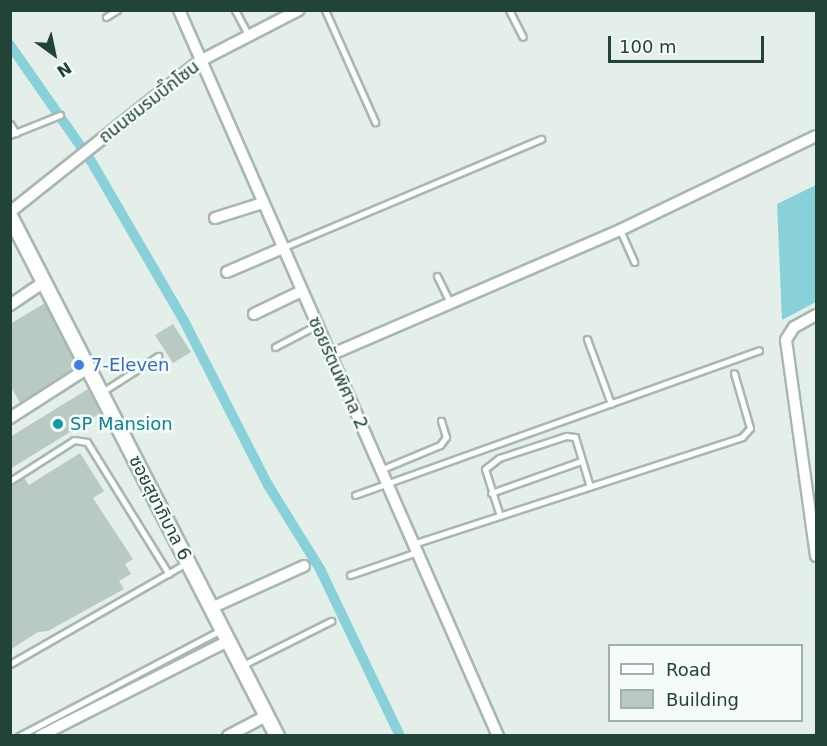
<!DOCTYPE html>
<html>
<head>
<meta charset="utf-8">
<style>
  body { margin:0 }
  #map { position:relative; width:827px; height:746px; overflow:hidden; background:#e4efe9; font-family:"DejaVu Sans","Noto Sans Thai",sans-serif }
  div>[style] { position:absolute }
  .water>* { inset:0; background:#88d1d9 }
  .canal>* { height:10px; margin:-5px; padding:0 5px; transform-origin:5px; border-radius:5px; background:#88d1d9 }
  .building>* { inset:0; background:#b9cac2 }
  .roads { filter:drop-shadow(2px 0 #a6b8b0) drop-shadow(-2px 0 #a6b8b0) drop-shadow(0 2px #a6b8b0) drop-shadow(0 -2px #a6b8b0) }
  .service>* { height:5px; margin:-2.5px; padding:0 2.5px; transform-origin:2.5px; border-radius:2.5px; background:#fff }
  .minor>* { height:10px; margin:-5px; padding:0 5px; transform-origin:5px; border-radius:5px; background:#fff }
  .tertiary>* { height:14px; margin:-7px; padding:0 7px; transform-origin:7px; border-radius:7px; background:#fff }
  .dots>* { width:16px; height:16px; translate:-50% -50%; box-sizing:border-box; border:3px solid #f5fbf8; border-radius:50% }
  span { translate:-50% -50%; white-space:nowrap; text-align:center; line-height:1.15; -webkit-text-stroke:5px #f5fbf8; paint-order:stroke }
  .street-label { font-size:18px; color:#214338 }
  .shop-label { font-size:18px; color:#366cbe }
  .left { translate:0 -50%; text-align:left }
  .culture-label { font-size:18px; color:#0d838f }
  .frame { position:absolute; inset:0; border:12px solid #214338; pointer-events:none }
  .legend { position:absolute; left:608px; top:644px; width:195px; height:78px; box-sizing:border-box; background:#f5fbf8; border:2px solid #a0b1ab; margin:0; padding:8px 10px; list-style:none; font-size:18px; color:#214338 }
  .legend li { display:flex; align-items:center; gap:12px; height:30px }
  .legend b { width:30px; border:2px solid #a0b1ab }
  .north { position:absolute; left:24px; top:24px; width:60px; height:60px; -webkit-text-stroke:4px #f5fbf8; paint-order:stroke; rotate:147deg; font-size:16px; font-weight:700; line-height:24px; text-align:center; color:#214338 }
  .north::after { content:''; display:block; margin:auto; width:21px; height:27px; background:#214338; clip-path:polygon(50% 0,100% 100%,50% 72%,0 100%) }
  .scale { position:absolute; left:608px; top:36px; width:156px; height:27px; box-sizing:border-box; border:3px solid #214338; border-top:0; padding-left:8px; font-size:18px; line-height:21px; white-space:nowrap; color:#214338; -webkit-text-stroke:4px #f5fbf8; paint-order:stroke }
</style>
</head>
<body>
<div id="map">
  <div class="water">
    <i style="clip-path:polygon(816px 185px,816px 302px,782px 320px,777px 204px)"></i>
  </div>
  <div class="canal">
    <i style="left:10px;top:45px;width:141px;rotate:55.1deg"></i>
    <i style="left:91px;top:161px;width:183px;rotate:59.8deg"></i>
    <i style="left:183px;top:319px;width:186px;rotate:62.9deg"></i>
    <i style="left:268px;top:485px;width:99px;rotate:58.2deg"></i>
    <i style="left:320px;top:569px;width:185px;rotate:64.4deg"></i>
  </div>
  <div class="building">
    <i style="clip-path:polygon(45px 303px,77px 366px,20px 403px,10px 385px,10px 324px)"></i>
    <i style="clip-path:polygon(173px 324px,191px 352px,173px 363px,155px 335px)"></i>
    <i style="clip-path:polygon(88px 389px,101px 413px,10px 469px,10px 437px)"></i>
    <i style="clip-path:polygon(80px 453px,104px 491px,93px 498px,133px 559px,125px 564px,131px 574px,119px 581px,124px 589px,48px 631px,38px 632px,10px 650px,10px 487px,24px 478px,29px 485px)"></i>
  </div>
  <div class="roads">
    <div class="service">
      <i style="left:235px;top:10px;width:30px;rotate:62deg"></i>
      <i style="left:325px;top:10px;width:123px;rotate:65.9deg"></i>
      <i style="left:509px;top:10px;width:30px;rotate:63deg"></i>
      <i style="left:106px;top:17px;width:13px;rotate:-32deg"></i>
      <i style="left:10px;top:124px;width:11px;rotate:56deg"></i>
      <i style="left:10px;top:135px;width:54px;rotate:-21.8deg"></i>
      <i style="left:620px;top:230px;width:35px;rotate:66deg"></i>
      <i style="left:284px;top:247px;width:279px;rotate:-22.8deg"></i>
      <i style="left:437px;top:276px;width:30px;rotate:64deg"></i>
      <i style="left:587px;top:339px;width:69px;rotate:69.7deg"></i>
      <i style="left:275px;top:347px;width:47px;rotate:-27.6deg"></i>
      <i style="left:102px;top:392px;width:67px;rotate:-32.7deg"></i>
      <i style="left:380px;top:470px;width:65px;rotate:-22.6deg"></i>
      <i style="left:440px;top:445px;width:10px;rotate:-53deg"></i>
      <i style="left:446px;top:437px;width:17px;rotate:-107deg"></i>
      <i style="left:10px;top:481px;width:76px;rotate:-32.6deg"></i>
      <i style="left:74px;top:440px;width:13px;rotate:9deg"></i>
      <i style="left:87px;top:442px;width:155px;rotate:58.2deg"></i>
      <i style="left:491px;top:493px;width:96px;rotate:-19.6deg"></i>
      <i style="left:355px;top:495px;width:429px;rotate:-19.7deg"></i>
      <i style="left:500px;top:516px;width:49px;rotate:-107.7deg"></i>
      <i style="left:485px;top:469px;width:18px;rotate:-38deg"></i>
      <i style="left:499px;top:458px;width:71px;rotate:-18.2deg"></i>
      <i style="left:566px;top:436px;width:9px;rotate:6deg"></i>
      <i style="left:575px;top:437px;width:52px;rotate:73.3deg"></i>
      <i style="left:413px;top:544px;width:346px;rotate:-18deg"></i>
      <i style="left:742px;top:437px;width:12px;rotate:-48deg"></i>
      <i style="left:750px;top:428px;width:57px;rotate:-106.2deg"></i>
      <i style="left:350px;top:575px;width:71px;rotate:-18.9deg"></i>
      <i style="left:10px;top:664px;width:203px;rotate:-29.8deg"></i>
      <i style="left:241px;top:666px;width:101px;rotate:-26.6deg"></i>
      <i style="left:19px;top:736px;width:228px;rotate:-27.7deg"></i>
    </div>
    <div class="minor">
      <i style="left:179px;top:10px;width:793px;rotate:66.28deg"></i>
      <i style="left:10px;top:212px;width:243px;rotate:-38.5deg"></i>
      <i style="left:200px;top:61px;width:111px;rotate:-27.3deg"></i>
      <i style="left:215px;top:218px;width:50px;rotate:-17.4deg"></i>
      <i style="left:227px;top:272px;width:61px;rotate:-23.2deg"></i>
      <i style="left:10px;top:305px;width:41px;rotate:-34.1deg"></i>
      <i style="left:254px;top:314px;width:53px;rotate:-25.6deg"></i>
      <i style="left:816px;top:315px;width:25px;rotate:151deg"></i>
      <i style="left:794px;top:327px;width:15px;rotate:122deg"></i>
      <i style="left:786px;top:340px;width:218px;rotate:82.1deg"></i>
      <i style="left:330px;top:355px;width:316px;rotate:-23.3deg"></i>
      <i style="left:620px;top:230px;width:217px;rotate:-25.6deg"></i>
      <i style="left:10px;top:418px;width:93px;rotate:-32.7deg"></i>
      <i style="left:211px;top:608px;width:102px;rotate:-24.3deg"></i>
      <i style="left:40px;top:736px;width:211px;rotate:-26.8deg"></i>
      <i style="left:228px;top:736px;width:43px;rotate:-27.8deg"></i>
    </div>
    <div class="tertiary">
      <i style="left:10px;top:216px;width:585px;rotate:62.82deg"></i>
    </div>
  </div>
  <div class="dots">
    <i style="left:79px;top:365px;background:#3f7fe0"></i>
    <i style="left:58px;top:424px;background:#0f9aa8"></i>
  </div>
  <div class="street-label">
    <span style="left:149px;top:102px;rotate:-38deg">ถนนชมรมบิ๊กโซน</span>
    <span style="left:338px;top:373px;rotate:66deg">ซอยรัตนพิศาล 2</span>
    <span style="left:160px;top:508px;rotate:63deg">ซอยสุขาภิบาล 6</span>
  </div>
  <div class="shop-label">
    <span class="left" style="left:91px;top:365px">7-Eleven</span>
  </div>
  <div class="culture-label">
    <span class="left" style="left:70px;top:424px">SP Mansion</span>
  </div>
  <div class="frame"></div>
  <ul class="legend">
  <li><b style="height:8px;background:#fff"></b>Road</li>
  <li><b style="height:16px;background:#b9cac2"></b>Building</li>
  </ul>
  <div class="north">N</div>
  <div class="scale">100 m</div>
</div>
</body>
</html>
